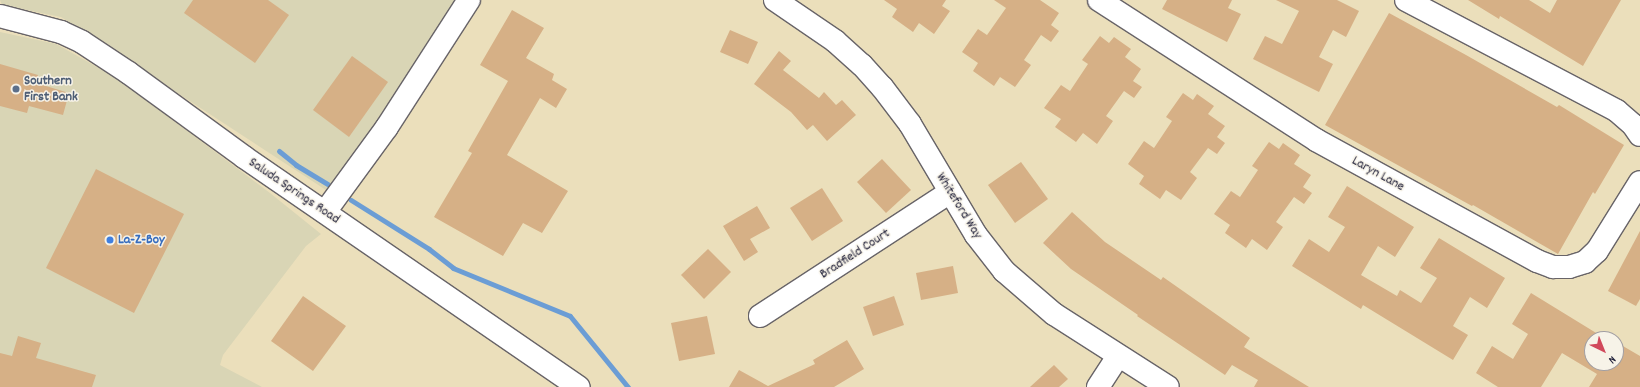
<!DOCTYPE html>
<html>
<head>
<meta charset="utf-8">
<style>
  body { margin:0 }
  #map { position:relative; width:1640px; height:387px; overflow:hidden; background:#ebdfbb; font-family:Dekko,sans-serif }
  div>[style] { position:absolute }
  .built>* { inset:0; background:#d9d5b5 }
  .stream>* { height:5px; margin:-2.5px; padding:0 2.5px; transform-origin:2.5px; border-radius:2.5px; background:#6b9dd5 }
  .building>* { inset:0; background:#d6b086 }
  .roads { filter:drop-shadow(1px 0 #686468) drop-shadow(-1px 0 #686468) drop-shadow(0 1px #686468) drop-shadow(0 -1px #686468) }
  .minor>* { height:22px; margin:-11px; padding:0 11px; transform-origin:11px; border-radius:11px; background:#fff }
  .dots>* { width:11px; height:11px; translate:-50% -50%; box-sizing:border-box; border:2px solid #f7f3e8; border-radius:50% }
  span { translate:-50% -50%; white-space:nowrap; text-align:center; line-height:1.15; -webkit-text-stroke:3px #f7f3e8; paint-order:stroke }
  .service-label { font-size:14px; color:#4e5e75; font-weight:700 }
  .left { translate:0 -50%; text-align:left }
  .street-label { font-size:14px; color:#22223b }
  .shop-label { font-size:14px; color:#366cbe; font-weight:700 }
  .north { position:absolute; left:1584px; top:331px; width:40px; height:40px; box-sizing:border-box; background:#f7f3e8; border:1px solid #a29fa3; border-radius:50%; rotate:137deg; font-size:11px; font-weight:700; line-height:16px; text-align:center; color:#22223b }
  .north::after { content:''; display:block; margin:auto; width:14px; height:18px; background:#d1495b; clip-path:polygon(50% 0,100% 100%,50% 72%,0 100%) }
</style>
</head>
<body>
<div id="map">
  <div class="built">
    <i style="clip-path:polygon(0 0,458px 0,329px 192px,61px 17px,2px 5px)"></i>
    <i style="clip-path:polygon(0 32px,56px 44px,115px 77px,270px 193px,321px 234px,306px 246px,223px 355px,220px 365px,262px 387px,0 387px)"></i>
  </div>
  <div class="stream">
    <i style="left:279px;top:151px;width:22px;rotate:39deg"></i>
    <i style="left:296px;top:165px;width:37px;rotate:31deg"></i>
    <i style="left:351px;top:200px;width:92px;rotate:32.1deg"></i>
    <i style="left:429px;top:249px;width:31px;rotate:38deg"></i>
    <i style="left:453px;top:268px;width:126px;rotate:22.3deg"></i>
    <i style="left:570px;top:316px;width:92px;rotate:50.8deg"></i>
  </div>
  <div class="building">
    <i style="clip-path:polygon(193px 0,268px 0,289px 15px,255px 63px,184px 13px)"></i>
    <i style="clip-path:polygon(884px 0,946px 0,942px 6px,950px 11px,934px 34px,919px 23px,913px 32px,892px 17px,897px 9px)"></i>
    <i style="clip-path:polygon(994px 0,1040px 0,1059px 13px,1051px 25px,1059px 31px,1051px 42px,1041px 35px,1024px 60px,1031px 65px,1015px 87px,1000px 77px,994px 86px,973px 71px,978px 63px,962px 52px,978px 29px,987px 35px,1006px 8px)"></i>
    <i style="clip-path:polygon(1167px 0,1232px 0,1228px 8px,1241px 14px,1227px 42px,1162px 9px)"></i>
    <i style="clip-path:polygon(1276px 0,1337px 0,1359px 11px,1346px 37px,1333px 30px,1319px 57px,1333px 64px,1319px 92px,1253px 59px,1265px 36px,1282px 44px,1299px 11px)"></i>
    <i style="clip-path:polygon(1468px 0,1529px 0,1550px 13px,1557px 0,1621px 0,1583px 66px,1500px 16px,1499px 19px)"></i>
    <i style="clip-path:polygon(512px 10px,544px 28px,526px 58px,554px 74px,552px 80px,567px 89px,556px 108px,540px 98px,507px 155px,568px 191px,542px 233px,523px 223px,503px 256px,434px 217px,472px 153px,468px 151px,508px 81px,480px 65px)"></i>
    <i style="clip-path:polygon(1389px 13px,1466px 55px,1557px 107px,1559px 105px,1624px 145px,1595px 194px,1593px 192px,1558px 254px,1473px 205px,1472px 206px,1325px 125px)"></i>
    <i style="clip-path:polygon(730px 30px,758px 42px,748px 64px,720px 52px)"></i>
    <i style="clip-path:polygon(1100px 36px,1109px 43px,1114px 37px,1131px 49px,1125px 57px,1141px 69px,1133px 81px,1142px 87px,1134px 98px,1124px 91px,1106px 116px,1113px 121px,1097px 144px,1083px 133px,1076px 142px,1055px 127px,1061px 119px,1044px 108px,1061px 85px,1070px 91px,1088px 64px,1082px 60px)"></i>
    <i style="clip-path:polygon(779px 51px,791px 61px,783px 70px,819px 98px,824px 92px,836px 105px,842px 100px,856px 115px,827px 141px,813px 125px,807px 130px,791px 112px,754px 84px)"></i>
    <i style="clip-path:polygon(352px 56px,388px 82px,349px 137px,313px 110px)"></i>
    <i style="clip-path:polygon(0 64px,38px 75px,36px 83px,69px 93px,63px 115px,29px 106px,27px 113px,0 106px)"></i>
    <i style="clip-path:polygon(1183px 93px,1193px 100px,1197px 94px,1214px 106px,1208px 114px,1225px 126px,1217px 137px,1225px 143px,1217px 154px,1208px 148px,1190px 172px,1197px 178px,1181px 200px,1166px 190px,1160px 199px,1139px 184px,1144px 176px,1128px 164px,1144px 141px,1154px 148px,1172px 121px,1166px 117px)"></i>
    <i style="clip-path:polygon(1269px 142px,1279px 149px,1283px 143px,1300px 155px,1294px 164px,1311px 175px,1303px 187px,1312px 193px,1304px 204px,1294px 197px,1276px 222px,1283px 227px,1267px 250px,1252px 239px,1246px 248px,1225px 233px,1230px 225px,1214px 214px,1231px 191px,1240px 197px,1258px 170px,1252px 166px)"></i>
    <i style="clip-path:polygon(882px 159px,911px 190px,886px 213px,857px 182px)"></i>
    <i style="clip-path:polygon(1021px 162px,1048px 199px,1015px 223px,988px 185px)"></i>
    <i style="clip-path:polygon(96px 169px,184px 214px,134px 313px,46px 268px)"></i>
    <i style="clip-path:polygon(1347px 186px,1414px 227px,1395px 257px,1378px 246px,1361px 275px,1397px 296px,1400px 290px,1421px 303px,1437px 278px,1420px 268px,1439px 238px,1505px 278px,1487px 308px,1470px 297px,1453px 326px,1468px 335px,1453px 360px,1363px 305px,1361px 309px,1292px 266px,1309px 239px,1329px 252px,1345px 227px,1328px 217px)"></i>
    <i style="clip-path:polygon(822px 188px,843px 221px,812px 241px,790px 208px)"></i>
    <i style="clip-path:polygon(757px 206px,770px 228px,750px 239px,758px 252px,744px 261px,723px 226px)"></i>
    <i style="clip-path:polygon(1072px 212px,1105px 242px,1161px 280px,1163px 277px,1250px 338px,1244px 347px,1309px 387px,1254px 387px,1258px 380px,1232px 365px,1225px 375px,1137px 316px,1138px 315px,1071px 269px,1043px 243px)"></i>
    <i style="clip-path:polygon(1640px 231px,1640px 299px,1636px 306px,1608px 291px)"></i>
    <i style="clip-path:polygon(708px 249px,731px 272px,704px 299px,681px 275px)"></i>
    <i style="clip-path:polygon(953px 266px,958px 293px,921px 300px,916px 273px)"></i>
    <i style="clip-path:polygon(1531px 293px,1606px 339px,1592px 339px,1592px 363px,1616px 363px,1616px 342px,1640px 356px,1640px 387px,1589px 387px,1597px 374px,1562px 353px,1541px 387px,1498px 387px,1476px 373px,1492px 346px,1513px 359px,1528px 334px,1512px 324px)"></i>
    <i style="clip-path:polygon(303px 296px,346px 326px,313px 371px,271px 341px)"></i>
    <i style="clip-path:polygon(894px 296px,904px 325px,873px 336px,863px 307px)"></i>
    <i style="clip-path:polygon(707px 316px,715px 354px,679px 361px,671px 323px)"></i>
    <i style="clip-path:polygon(18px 336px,41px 343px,36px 358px,96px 375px,92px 387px,0 387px,0 353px,12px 356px)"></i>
    <i style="clip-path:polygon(847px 340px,864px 369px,834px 387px,729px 387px,739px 370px,768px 386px,815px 364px,813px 360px)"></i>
    <i style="clip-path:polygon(1054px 365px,1068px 379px,1059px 387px,1030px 387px)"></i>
  </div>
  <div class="roads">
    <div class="minor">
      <i style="left:775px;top:0;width:73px;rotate:34.3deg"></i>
      <i style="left:835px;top:41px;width:36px;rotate:42deg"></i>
      <i style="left:862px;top:65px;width:30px;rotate:48deg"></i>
      <i style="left:882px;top:87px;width:46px;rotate:52.9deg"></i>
      <i style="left:910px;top:124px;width:129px;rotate:59.3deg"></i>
      <i style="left:976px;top:235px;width:46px;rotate:52.1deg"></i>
      <i style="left:1004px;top:271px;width:66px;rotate:40.7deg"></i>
      <i style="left:1054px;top:314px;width:135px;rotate:32.6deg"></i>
      <i style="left:1099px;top:0;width:258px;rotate:32.8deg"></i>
      <i style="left:1316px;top:140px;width:252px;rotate:28.7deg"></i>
      <i style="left:1537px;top:261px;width:17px;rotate:21deg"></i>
      <i style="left:1553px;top:267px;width:16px"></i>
      <i style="left:1569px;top:267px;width:17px;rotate:-17deg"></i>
      <i style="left:1585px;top:262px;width:16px;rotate:-43deg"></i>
      <i style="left:1597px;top:251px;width:81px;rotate:-58.1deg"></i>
      <i style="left:1406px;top:0;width:238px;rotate:27.7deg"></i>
      <i style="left:1617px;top:111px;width:21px;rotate:41deg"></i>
      <i style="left:1633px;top:125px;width:12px;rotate:55deg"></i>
      <i style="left:0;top:16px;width:63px;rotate:14.7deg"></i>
      <i style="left:61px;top:32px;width:23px;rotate:25deg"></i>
      <i style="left:82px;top:42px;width:56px;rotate:33.4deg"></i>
      <i style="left:129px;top:73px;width:142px;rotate:36.1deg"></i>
      <i style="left:244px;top:157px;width:406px;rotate:34.5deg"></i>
      <i style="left:325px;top:212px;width:105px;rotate:-53.9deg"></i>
      <i style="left:387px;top:127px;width:151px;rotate:-57.2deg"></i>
      <i style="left:760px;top:316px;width:227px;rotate:-33.1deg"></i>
      <i style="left:1098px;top:387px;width:37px;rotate:-57deg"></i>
    </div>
  </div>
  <div class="dots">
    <i style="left:16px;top:89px;background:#5c6f8a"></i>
    <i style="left:110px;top:240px;background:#3f7fe0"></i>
  </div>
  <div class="service-label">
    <span class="left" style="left:24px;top:89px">Southern<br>First Bank</span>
  </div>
  <div class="street-label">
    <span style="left:1378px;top:174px;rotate:29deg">Laryn Lane</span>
    <span style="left:294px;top:191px;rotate:34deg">Saluda Springs Road</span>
    <span style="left:959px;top:206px;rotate:58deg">Whiteford Way</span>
    <span style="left:855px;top:254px;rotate:-33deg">Bradfield Court</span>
  </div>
  <div class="shop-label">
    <span class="left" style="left:118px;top:240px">La-Z-Boy</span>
  </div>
  <div class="north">N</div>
</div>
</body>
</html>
